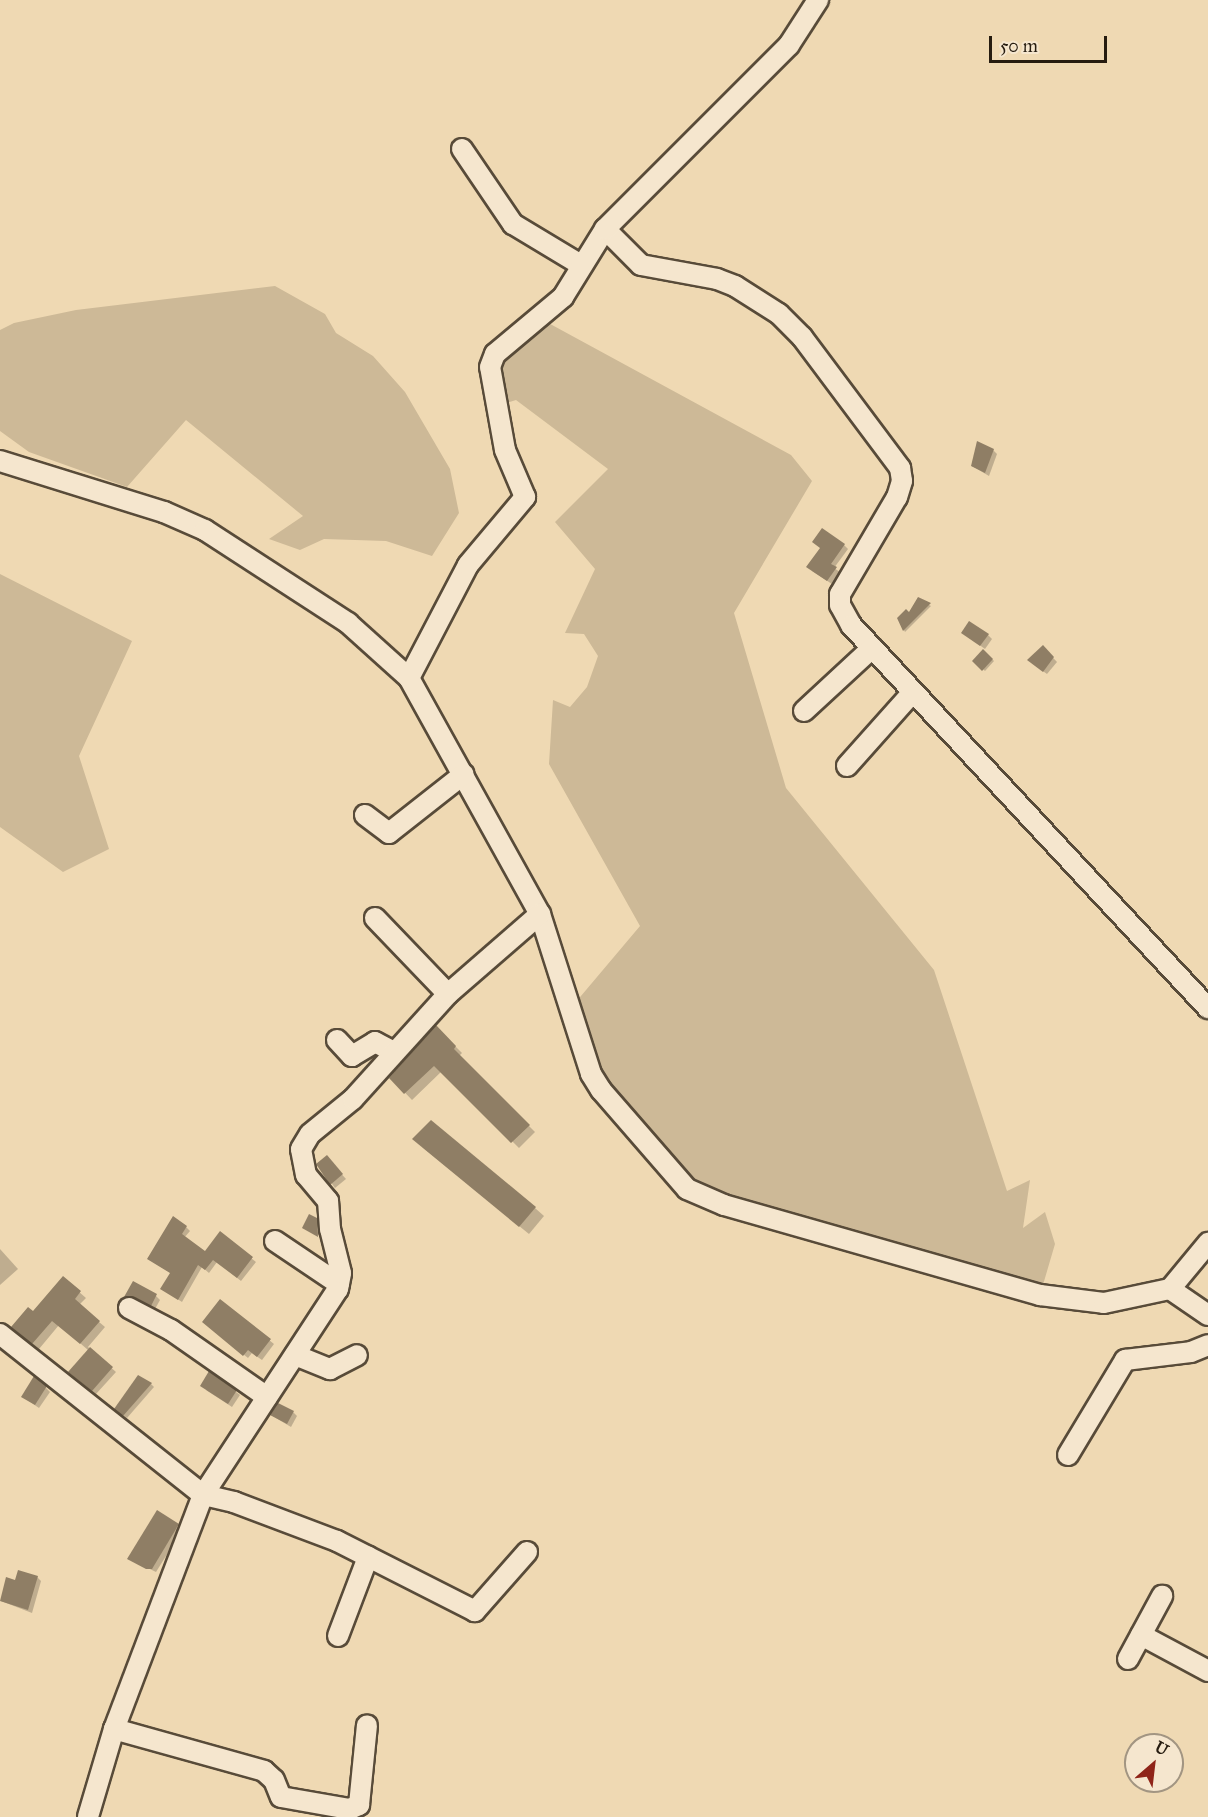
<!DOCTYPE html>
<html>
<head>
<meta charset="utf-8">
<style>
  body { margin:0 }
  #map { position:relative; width:1208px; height:1817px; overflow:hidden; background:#efd9b3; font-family:"IM FELL Great Primer",serif }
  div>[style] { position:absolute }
  .green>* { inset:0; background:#cdb997 }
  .shadow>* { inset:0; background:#0003 }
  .building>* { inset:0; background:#8f7e65 }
  .roads { filter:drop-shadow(2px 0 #584b39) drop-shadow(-2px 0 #584b39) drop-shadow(0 2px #584b39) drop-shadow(0 -2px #584b39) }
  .minor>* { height:20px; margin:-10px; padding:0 10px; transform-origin:10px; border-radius:10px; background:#f5e6ce }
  span { translate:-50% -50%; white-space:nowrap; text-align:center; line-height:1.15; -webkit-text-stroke:4.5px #f5e6ce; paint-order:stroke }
  .north { position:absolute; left:1124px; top:1733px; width:60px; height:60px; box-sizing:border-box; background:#f5e6ce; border:2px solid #a29582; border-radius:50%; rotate:28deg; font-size:16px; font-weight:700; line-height:24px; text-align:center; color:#261c10 }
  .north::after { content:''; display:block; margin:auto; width:21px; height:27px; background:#8f2418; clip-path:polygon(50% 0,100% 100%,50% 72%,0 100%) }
  .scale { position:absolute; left:989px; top:36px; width:118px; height:27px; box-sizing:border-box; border:3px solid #261c10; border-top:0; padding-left:8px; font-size:18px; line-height:21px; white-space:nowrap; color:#261c10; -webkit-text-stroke:4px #f5e6ce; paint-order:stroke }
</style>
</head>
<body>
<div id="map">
  <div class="green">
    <i style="clip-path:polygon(275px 286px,325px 314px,336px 333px,373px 356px,405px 392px,450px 469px,459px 513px,432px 556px,386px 541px,324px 539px,300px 550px,269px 539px,303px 516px,186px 420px,127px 487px,29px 452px,0 431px,0 330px,14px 323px,76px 310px)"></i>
    <i style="clip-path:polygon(541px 319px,791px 455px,812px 481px,734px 613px,786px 788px,934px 970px,1007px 1191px,1030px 1180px,1023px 1228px,1045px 1212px,1055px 1244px,1040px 1295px,699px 1196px,601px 1090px,570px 1009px,640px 926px,549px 764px,553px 700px,570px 707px,587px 687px,598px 656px,584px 634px,565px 633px,595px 569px,555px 522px,608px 469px,516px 400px,500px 405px,492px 361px)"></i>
    <i style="clip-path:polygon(0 574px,132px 641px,79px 756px,109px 849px,63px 872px,0 827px)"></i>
  </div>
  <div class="shadow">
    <i style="clip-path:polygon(993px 450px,997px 454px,989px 476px,972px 466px)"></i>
    <i style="clip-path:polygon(844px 545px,848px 549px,834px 568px,840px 572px,832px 584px,812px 571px,821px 548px)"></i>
    <i style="clip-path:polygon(918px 599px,931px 606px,905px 632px,898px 618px,910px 615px)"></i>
    <i style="clip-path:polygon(988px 635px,992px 639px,985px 649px,967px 636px)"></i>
    <i style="clip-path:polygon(1043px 647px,1057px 662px,1047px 674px,1033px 664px)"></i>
    <i style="clip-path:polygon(983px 651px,994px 661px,985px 671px,974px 661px)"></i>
    <i style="clip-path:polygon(436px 1027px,462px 1053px,459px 1056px,535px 1132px,519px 1148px,442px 1071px,412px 1100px,391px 1078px)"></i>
    <i style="clip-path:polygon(422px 1147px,535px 1208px,544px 1216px,529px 1234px)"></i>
    <i style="clip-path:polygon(330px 1161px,346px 1179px,335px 1188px,318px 1164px)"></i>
    <i style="clip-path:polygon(316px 1219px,321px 1224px,322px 1237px,303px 1228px)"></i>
    <i style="clip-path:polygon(186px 1227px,190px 1231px,184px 1238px,205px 1253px,220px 1233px,256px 1262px,241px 1281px,217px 1262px,209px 1273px,202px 1267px,182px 1302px,162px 1289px,171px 1273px,153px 1262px)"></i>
    <i style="clip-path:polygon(0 1249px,18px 1269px,0 1285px)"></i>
    <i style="clip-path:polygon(63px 1278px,86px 1298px,79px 1305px,105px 1327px,88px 1347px,116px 1372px,96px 1394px,74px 1376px,88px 1350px,59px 1325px,39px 1349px,18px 1333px)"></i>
    <i style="clip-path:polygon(156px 1296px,160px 1300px,155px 1309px,126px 1297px)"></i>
    <i style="clip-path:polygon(221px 1301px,274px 1344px,262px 1360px,252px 1353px,248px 1358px,208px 1326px)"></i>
    <i style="clip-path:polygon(151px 1384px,154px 1387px,127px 1418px,118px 1411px)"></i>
    <i style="clip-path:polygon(46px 1388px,50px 1392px,39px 1408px,23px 1397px)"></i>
    <i style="clip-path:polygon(206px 1390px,236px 1392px,240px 1395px,232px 1407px)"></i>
    <i style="clip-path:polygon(293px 1412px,297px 1416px,291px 1427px,271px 1415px)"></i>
    <i style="clip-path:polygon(157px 1512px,181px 1532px,156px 1572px,129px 1559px)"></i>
    <i style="clip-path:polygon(37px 1577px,41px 1581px,32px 1613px,1px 1601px,16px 1581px)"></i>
  </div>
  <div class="building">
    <i style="clip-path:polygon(977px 441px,994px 449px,985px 473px,971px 466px)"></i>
    <i style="clip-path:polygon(822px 528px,845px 544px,831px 564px,837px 567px,827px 581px,806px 567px,820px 548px,812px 542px)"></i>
    <i style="clip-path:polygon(918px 597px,931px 603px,903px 631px,897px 618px,906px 609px,909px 612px)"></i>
    <i style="clip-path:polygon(969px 621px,989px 634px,980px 646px,961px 633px)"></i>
    <i style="clip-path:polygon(1043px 645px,1054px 657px,1043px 672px,1027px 660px)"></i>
    <i style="clip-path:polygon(983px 649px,993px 659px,982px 671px,972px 661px)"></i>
    <i style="clip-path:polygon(436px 1025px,456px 1046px,454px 1049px,530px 1125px,511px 1143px,434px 1066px,404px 1094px,389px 1078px)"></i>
    <i style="clip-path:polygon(431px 1120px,536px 1207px,519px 1227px,412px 1139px)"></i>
    <i style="clip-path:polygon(327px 1155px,343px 1174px,330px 1185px,316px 1164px)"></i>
    <i style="clip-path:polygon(309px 1214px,317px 1218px,318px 1237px,302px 1228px)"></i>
    <i style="clip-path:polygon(173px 1216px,187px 1226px,182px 1234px,205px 1251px,220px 1231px,253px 1257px,237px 1278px,213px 1260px,205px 1270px,198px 1265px,178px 1300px,160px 1289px,170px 1273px,147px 1259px)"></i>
    <i style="clip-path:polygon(63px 1276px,81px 1291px,75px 1299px,100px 1321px,80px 1344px,52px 1321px,32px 1344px,11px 1327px,28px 1307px,33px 1311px)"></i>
    <i style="clip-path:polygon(133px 1281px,157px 1294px,151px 1306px,134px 1297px,124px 1297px)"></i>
    <i style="clip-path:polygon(220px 1299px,271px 1339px,257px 1357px,248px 1350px,243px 1356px,202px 1322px)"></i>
    <i style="clip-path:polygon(90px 1347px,113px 1367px,92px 1391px,68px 1372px)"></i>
    <i style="clip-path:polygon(209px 1371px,237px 1390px,228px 1404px,200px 1386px)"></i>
    <i style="clip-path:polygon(138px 1375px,152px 1383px,123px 1416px,114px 1409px)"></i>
    <i style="clip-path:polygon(34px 1376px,47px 1386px,35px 1405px,21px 1397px)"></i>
    <i style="clip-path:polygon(278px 1403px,294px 1411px,287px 1424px,270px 1415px)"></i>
    <i style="clip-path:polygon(157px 1510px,179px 1524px,152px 1569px,146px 1569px,127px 1559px)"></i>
    <i style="clip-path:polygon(18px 1570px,38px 1576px,28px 1610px,0 1601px,6px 1577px,15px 1580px)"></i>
  </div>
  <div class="roads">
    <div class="minor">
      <i style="left:462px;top:149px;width:91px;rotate:55.8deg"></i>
      <i style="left:513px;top:224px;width:79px;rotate:31.1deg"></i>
      <i style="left:605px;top:229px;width:51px;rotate:45deg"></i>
      <i style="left:641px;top:265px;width:77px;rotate:10.4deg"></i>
      <i style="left:717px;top:279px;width:19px;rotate:21deg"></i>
      <i style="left:735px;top:286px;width:52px;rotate:32.5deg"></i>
      <i style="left:779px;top:314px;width:33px;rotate:45deg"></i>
      <i style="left:802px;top:337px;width:164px;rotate:53.2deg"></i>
      <i style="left:900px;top:468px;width:13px;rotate:81deg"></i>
      <i style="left:902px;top:481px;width:17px;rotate:107deg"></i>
      <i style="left:897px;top:497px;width:113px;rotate:120.4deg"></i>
      <i style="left:840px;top:594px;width:11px;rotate:90deg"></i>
      <i style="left:840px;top:605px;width:23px;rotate:61deg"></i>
      <i style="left:851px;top:625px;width:524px;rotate:47.01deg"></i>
      <i style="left:0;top:461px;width:172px;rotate:17.3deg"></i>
      <i style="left:164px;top:512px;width:45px;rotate:23.7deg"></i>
      <i style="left:205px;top:530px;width:171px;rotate:33deg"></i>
      <i style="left:348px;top:623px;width:82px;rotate:42deg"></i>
      <i style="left:409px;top:678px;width:270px;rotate:61deg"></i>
      <i style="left:540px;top:914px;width:168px;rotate:72.3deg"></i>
      <i style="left:591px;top:1074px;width:19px;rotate:58deg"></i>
      <i style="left:601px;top:1090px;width:131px;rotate:49deg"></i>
      <i style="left:687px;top:1189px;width:40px;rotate:23.4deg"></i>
      <i style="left:724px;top:1205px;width:329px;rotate:15.9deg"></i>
      <i style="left:1040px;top:1295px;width:64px;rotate:7.1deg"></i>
      <i style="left:1104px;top:1303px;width:67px;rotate:-12deg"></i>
      <i style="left:1170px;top:1289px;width:46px;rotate:34.4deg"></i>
      <i style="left:409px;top:678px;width:127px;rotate:-62.4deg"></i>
      <i style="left:468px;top:565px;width:89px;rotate:-50deg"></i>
      <i style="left:525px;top:497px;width:51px;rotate:-113.1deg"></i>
      <i style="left:505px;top:450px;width:84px;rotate:-100.2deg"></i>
      <i style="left:490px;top:367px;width:14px;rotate:-69deg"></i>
      <i style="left:495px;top:354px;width:89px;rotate:-40deg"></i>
      <i style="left:563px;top:297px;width:80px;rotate:-58.3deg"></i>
      <i style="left:605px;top:229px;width:260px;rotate:-45deg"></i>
      <i style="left:789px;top:45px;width:54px;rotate:-57.2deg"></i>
      <i style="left:804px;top:711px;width:93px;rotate:-42.8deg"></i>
      <i style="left:847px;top:766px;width:98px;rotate:-48.3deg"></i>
      <i style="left:365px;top:815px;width:30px;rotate:37deg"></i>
      <i style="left:389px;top:833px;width:95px;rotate:-38.2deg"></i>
      <i style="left:375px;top:918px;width:105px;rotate:46.2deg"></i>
      <i style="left:337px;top:1040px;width:22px;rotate:47deg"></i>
      <i style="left:352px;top:1056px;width:27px;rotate:-31deg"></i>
      <i style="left:375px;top:1042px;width:21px;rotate:28deg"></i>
      <i style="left:275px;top:1241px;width:77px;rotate:33.9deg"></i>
      <i style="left:1170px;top:1289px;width:60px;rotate:-50.4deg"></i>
      <i style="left:129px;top:1308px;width:47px;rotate:27.6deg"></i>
      <i style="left:171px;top:1330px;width:117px;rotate:34.9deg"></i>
      <i style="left:0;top:1334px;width:259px;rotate:38.4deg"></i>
      <i style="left:203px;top:1495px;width:250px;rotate:110.8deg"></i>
      <i style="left:114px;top:1729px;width:92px;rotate:106.5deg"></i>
      <i style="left:295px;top:1355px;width:38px;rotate:22deg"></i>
      <i style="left:330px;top:1369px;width:30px;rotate:-27deg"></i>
      <i style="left:1068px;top:1455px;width:111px;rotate:-59deg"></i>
      <i style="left:1125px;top:1360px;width:66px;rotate:-6.9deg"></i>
      <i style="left:1191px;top:1352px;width:18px;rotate:-22deg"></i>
      <i style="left:527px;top:1552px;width:79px;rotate:131.4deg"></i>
      <i style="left:475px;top:1611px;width:155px;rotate:-153.1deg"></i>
      <i style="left:337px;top:1541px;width:110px;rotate:-159.3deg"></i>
      <i style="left:234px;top:1502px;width:32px;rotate:-167deg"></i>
      <i style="left:203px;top:1495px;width:246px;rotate:-56.8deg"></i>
      <i style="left:338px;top:1289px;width:16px;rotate:-79deg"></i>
      <i style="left:341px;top:1273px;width:45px;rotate:-104deg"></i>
      <i style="left:330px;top:1229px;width:28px;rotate:-94deg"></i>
      <i style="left:328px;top:1201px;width:34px;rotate:-130deg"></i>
      <i style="left:306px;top:1175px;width:26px;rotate:-101deg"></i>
      <i style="left:301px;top:1149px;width:17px;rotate:-59deg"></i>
      <i style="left:310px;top:1134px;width:55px;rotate:-39.1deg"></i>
      <i style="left:353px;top:1099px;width:142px;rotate:-47.9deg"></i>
      <i style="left:448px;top:994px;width:122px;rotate:-41deg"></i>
      <i style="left:1141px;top:1635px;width:76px;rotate:28.2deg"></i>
      <i style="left:338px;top:1636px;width:85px;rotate:-69.2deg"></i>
      <i style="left:1128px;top:1659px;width:72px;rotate:-61.6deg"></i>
      <i style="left:114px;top:1729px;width:156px;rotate:15.6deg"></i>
      <i style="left:264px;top:1771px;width:13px;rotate:42deg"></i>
      <i style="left:274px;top:1780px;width:18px;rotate:68deg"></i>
      <i style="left:281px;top:1797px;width:70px;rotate:9.9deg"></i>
      <i style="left:350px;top:1809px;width:10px;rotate:-24deg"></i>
      <i style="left:359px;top:1805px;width:80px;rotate:-84.3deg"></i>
    </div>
  </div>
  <div class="north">U</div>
  <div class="scale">50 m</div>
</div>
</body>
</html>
